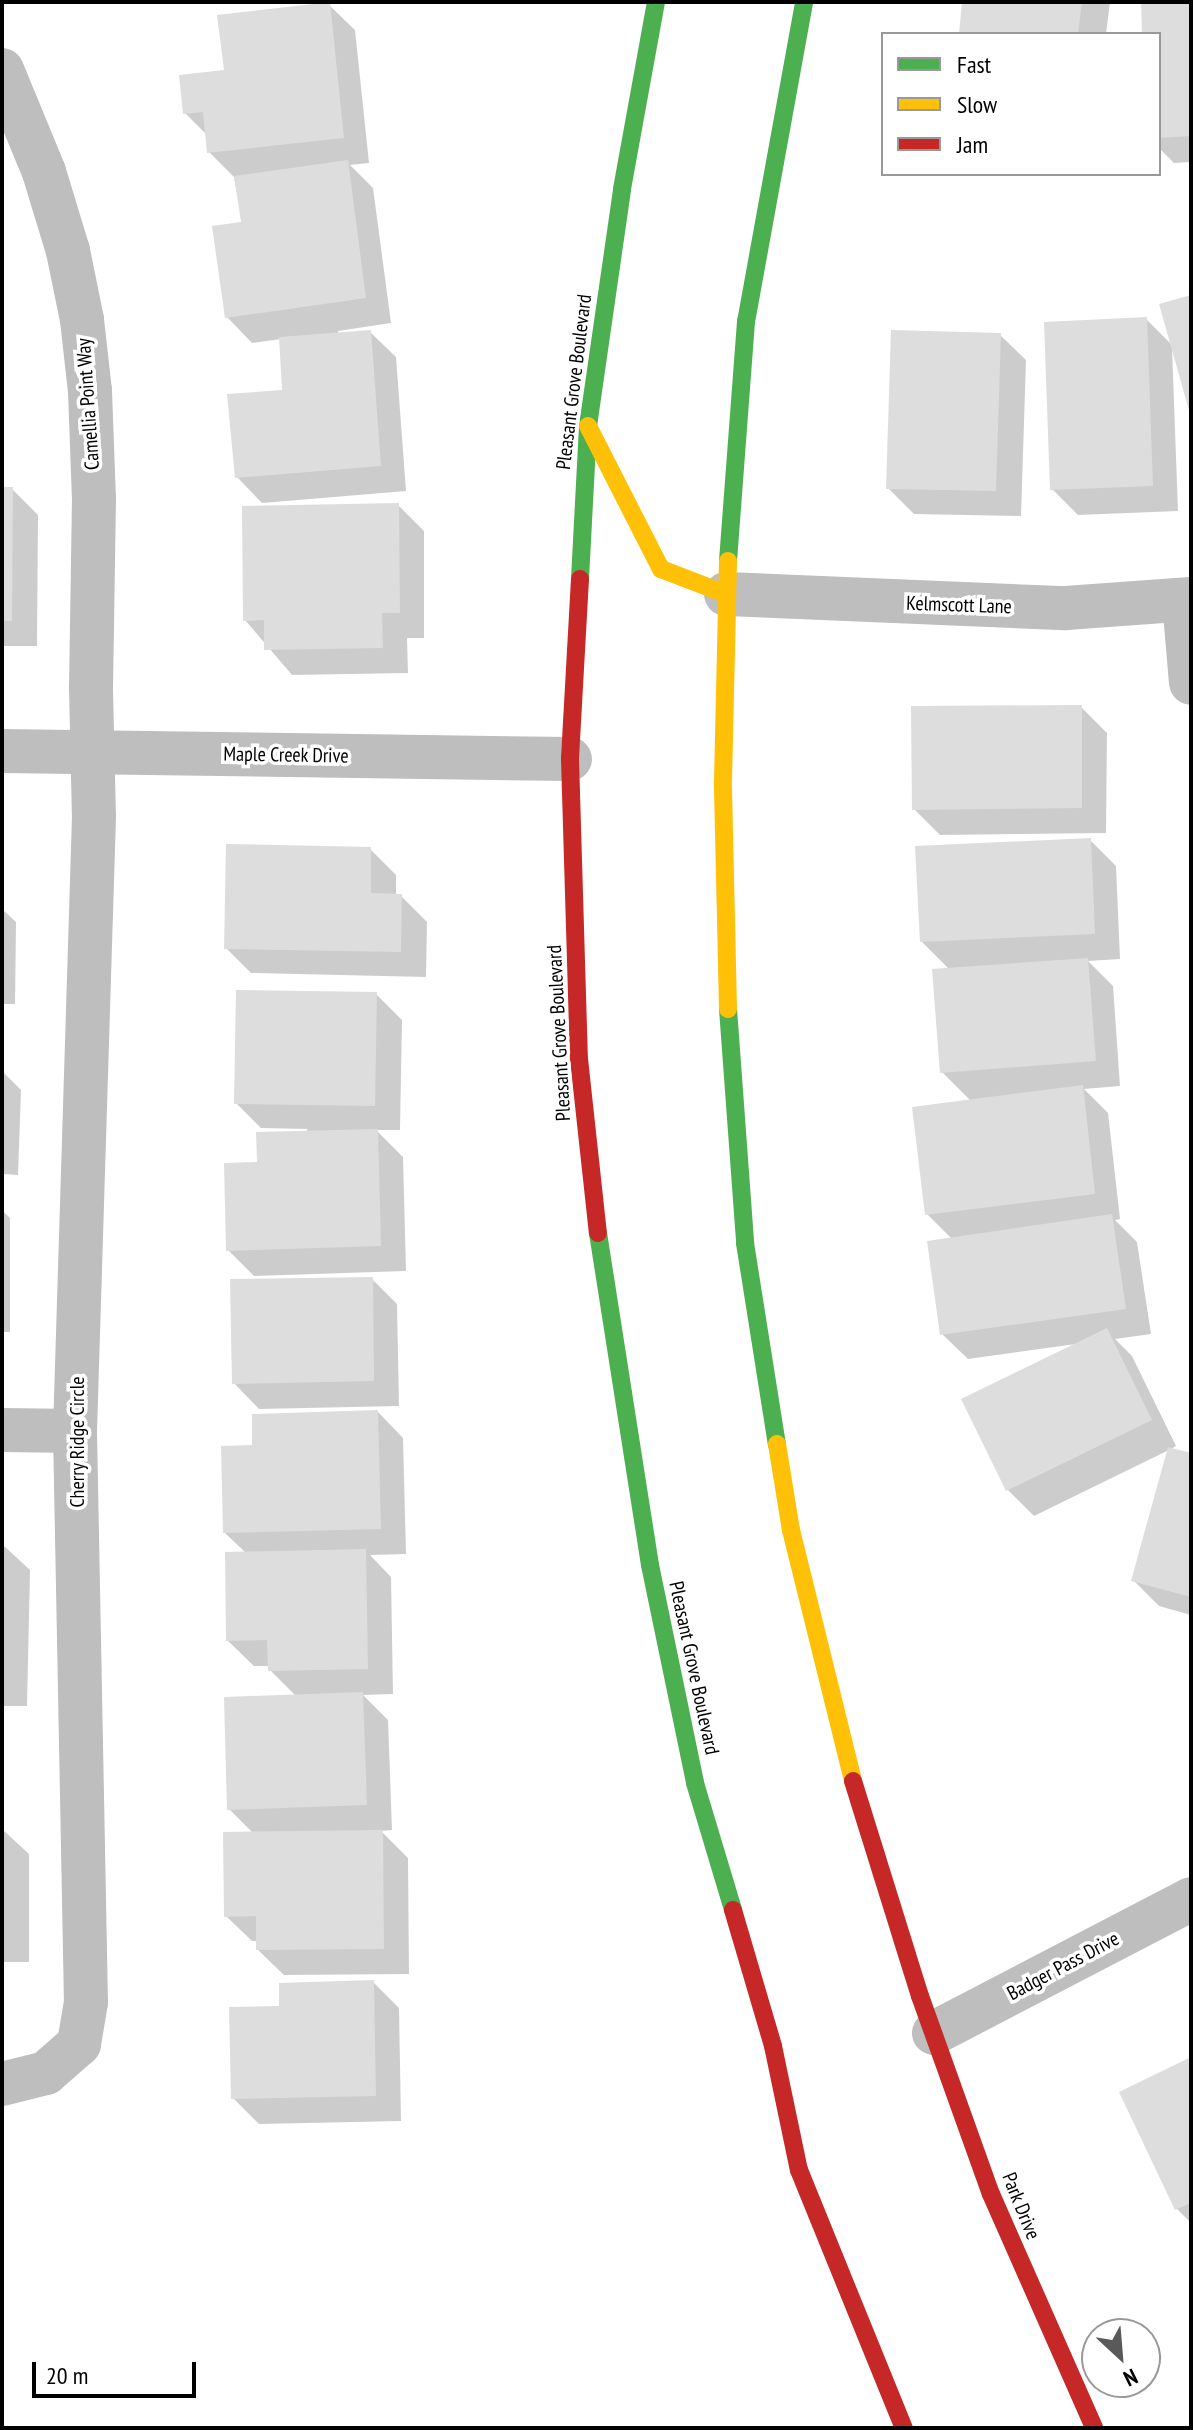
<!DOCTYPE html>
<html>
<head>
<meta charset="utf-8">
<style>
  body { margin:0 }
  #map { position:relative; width:1193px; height:2430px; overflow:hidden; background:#fff; font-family:"PT Sans Narrow",sans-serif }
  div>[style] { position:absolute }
  .shadow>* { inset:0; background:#0003 }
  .building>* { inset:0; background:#ddd }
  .street>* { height:44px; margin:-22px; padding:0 22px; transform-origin:22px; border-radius:22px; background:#bebebe }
  .fast>* { height:18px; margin:-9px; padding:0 9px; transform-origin:9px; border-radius:9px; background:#4caf50 }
  .slow>* { height:18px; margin:-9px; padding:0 9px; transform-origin:9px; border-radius:9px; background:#ffc107 }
  .jam>* { height:18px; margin:-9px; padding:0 9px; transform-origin:9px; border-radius:9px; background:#c62828 }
  span { translate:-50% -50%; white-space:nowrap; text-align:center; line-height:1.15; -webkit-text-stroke:7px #fff; paint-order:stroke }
  .street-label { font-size:20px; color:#000 }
  .frame { position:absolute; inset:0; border:4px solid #000; pointer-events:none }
  .legend { position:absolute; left:881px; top:32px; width:280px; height:144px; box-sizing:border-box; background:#fff; border:2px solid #999; margin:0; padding:10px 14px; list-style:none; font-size:24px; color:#000 }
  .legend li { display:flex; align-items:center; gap:16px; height:40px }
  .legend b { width:40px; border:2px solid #999 }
  .north { position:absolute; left:1081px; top:2318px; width:80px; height:80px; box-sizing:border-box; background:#fff; border:2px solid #999; border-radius:50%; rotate:154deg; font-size:22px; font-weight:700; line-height:32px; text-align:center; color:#000 }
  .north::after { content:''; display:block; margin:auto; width:28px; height:36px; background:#595959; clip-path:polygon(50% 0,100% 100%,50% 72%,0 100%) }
  .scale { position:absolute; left:32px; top:2362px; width:164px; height:36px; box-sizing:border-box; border:4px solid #000; border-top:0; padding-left:10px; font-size:24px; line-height:28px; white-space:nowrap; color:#000; -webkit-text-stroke:6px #fff; paint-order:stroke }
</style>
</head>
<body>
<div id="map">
  <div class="shadow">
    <i style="clip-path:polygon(964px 2px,1110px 2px,1106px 34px,961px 34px)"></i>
    <i style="clip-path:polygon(1143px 2px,1191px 2px,1191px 162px,1174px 163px,1159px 148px,1159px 34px,1144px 34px)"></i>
    <i style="clip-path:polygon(329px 5px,355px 30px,369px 163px,350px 165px,373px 188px,391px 323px,338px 331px,338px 334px,370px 332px,396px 357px,406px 491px,262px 503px,237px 477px,284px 392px,281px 339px,252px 343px,227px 317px,243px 224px,234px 177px,209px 152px,207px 135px,185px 113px,226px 72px)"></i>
    <i style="clip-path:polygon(1191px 297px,1191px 410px,1172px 348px,1178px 511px,1078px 515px,1052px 489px,1146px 319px,1173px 346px)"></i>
    <i style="clip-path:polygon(1000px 335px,1026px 360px,1021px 516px,914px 514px,888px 488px)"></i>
    <i style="clip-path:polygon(2px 489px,12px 489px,38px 515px,37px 646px,2px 646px)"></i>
    <i style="clip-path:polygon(398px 505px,424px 531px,424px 638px,407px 638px,408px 673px,292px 675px,245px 620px)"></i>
    <i style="clip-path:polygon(1081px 707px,1107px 733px,1106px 833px,940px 835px,914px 809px)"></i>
    <i style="clip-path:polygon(1090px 840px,1116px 866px,1120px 959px,1088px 961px,1113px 986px,1120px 1086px,1084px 1089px,1108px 1113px,1120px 1219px,1115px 1220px,1137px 1242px,1151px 1334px,1115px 1339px,1132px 1356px,1176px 1446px,1169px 1450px,1191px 1456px,1191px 1615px,1159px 1606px,1134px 1581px,1169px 1450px,1034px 1516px,1008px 1490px,964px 1400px,1076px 1344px,968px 1359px,942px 1334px,952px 1239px,927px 1214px,971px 1101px,942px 1072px,950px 970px,921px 941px)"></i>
    <i style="clip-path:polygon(370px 849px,396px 875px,396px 896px,401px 896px,427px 922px,426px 977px,251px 973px,226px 948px)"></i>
    <i style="clip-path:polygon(2px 909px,16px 922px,15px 1004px,2px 1004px)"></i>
    <i style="clip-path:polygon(376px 994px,402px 1020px,400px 1130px,376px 1130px,403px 1157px,406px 1271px,254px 1276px,228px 1250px,308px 1129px,261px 1128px,236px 1103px)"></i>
    <i style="clip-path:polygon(2px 1071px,21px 1090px,18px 1175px,2px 1174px)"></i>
    <i style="clip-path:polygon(2px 1210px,10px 1218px,10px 1332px,2px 1332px)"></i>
    <i style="clip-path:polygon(372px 1279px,397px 1304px,399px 1406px,259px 1409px,234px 1383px)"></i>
    <i style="clip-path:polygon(378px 1412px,403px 1438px,406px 1554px,370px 1555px,391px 1577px,393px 1694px,363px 1695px,388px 1720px,392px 1830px,381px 1831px,408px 1858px,409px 1974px,284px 1975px,258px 1950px,258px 1941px,252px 1941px,226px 1916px,254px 1834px,229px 1809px,296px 1696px,270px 1670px,270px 1666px,254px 1666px,228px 1641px,246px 1553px,225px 1533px,254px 1447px)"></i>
    <i style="clip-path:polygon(2px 1544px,30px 1570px,27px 1706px,2px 1706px)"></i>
    <i style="clip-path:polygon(2px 1829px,29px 1854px,29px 1962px,2px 1962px,2px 1988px)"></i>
    <i style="clip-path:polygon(373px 1982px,399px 2008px,401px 2121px,259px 2124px,233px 2098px,281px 2008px)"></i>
    <i style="clip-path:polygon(1191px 2059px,1191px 2223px,1177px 2209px)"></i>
  </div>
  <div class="building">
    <i style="clip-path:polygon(330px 2px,344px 138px,207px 153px,203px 112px,183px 114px,179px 75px,224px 70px,217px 15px)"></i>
    <i style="clip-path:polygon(962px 2px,1082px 2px,1078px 34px,959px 34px)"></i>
    <i style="clip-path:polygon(1141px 2px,1191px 2px,1191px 136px,1159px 138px,1159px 34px,1142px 34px)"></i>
    <i style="clip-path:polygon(348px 160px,366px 298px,225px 318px,212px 226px,241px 222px,234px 176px)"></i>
    <i style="clip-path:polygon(1191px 295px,1191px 414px,1190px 414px,1159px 304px)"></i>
    <i style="clip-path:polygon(1147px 317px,1153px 486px,1050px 490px,1044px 322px)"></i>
    <i style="clip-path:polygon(371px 330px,381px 466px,235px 478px,227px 394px,282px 390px,279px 337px)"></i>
    <i style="clip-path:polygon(891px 330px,1001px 333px,996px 491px,886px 489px)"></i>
    <i style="clip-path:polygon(2px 487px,13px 487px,12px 621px,2px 621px)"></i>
    <i style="clip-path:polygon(399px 503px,400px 613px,382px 613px,383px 648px,264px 650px,264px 620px,243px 621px,242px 506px)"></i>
    <i style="clip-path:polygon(1082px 705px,1082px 808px,912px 810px,911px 706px)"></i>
    <i style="clip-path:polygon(1091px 838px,1095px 934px,920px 942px,915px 846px)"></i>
    <i style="clip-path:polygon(226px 844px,371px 847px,371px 893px,402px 894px,401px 952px,224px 949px)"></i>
    <i style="clip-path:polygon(1088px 958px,1096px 1061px,940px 1073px,932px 969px)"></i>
    <i style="clip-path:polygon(236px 990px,377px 992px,375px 1106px,234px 1104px)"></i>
    <i style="clip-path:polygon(1083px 1085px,1095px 1194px,925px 1215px,912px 1107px)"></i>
    <i style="clip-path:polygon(378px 1129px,381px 1246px,226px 1251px,224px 1163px,257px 1162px,256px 1132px)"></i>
    <i style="clip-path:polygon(1112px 1214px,1126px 1309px,940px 1335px,927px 1241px)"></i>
    <i style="clip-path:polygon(373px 1277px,374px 1381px,232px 1384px,230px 1279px)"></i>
    <i style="clip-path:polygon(1107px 1328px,1152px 1420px,1006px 1491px,961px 1399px)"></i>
    <i style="clip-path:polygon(378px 1410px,381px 1529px,223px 1533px,221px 1446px,252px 1445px,252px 1414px)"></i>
    <i style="clip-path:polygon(1168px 1447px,1191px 1453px,1191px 1597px,1131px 1581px)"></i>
    <i style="clip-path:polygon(366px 1549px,368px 1669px,268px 1671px,267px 1640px,226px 1641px,225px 1552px)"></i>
    <i style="clip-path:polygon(363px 1692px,367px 1805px,227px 1810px,224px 1697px)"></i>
    <i style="clip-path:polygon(383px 1830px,384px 1949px,256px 1950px,256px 1916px,224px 1917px,223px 1832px)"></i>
    <i style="clip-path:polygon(374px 1980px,376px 2096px,231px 2099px,229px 2007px,279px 2006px,279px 1983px)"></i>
    <i style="clip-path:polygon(1191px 2057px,1191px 2203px,1175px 2210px,1119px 2092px)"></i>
  </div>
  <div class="street">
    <i style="left:2px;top:70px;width:110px;rotate:67.6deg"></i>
    <i style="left:44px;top:172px;width:83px;rotate:73.1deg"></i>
    <i style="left:68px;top:251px;width:70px;rotate:78.5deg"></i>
    <i style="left:82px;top:320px;width:71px;rotate:83.6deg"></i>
    <i style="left:90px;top:391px;width:107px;rotate:87.9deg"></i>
    <i style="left:94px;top:498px;width:190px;rotate:90.9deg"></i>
    <i style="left:91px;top:688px;width:128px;rotate:88.7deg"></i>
    <i style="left:94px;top:816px;width:615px;rotate:91.77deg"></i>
    <i style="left:75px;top:1431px;width:571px;rotate:88.9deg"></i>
    <i style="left:86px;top:2002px;width:43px;rotate:99.5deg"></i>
    <i style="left:79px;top:2044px;width:44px;rotate:138.7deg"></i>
    <i style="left:46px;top:2073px;width:45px;rotate:166deg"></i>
    <i style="left:726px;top:594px;width:340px;rotate:2.4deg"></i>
    <i style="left:1066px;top:608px;width:125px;rotate:-4.1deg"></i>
    <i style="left:1184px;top:601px;width:82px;rotate:85.1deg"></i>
    <i style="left:2px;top:751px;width:568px;rotate:0.81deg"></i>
    <i style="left:2px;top:1430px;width:73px;rotate:0.8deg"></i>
    <i style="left:934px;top:2033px;width:290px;rotate:-27.5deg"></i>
  </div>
  <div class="fast">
    <i style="left:728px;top:561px;width:240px;rotate:-85.7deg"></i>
    <i style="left:746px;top:322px;width:325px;rotate:-79.7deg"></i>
    <i style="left:580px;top:579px;width:153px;rotate:-87deg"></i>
    <i style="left:588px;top:426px;width:239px;rotate:-81.8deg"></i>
    <i style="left:622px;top:189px;width:190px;rotate:-79.7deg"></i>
    <i style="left:728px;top:1009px;width:235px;rotate:85.8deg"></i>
    <i style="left:745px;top:1243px;width:204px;rotate:81deg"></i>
    <i style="left:598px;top:1233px;width:336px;rotate:81.1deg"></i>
    <i style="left:650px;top:1565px;width:223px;rotate:78.3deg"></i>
    <i style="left:695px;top:1783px;width:133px;rotate:73.3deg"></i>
  </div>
  <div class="slow">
    <i style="left:588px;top:426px;width:161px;rotate:63deg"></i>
    <i style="left:661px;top:569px;width:70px;rotate:21deg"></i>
    <i style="left:728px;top:1009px;width:228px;rotate:-91.3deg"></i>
    <i style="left:723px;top:781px;width:220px;rotate:-88.7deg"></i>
    <i style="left:777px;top:1444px;width:87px;rotate:80.8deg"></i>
    <i style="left:791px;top:1530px;width:259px;rotate:76.1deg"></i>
  </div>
  <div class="jam">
    <i style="left:580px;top:579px;width:180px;rotate:93.2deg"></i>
    <i style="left:570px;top:759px;width:300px;rotate:88.3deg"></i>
    <i style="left:579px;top:1059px;width:175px;rotate:83.8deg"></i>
    <i style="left:853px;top:1781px;width:225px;rotate:72.7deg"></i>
    <i style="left:920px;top:1996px;width:210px;rotate:70.3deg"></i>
    <i style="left:991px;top:2194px;width:256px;rotate:66.2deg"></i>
    <i style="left:733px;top:1910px;width:142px;rotate:73.6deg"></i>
    <i style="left:773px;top:2046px;width:127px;rotate:78.2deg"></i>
    <i style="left:799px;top:2170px;width:279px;rotate:67.9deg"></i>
  </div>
  <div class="street-label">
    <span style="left:574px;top:382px;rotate:-83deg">Pleasant Grove Boulevard</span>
    <span style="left:88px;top:404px;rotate:-94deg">Camellia Point Way</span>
    <span style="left:959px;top:605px;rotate:2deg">Kelmscott Lane</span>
    <span style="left:286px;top:755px;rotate:1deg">Maple Creek Drive</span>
    <span style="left:559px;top:1033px;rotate:-93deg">Pleasant Grove Boulevard</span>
    <span style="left:77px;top:1442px;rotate:-90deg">Cherry Ridge Circle</span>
    <span style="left:694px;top:1668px;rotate:78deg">Pleasant Grove Boulevard</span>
    <span style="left:1063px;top:1966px;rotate:-28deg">Badger Pass Drive</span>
    <span style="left:1021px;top:2206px;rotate:68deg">Park Drive</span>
  </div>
  <div class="frame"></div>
  <ul class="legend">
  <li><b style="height:10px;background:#4caf50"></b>Fast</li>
  <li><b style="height:10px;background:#ffc107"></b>Slow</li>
  <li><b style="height:10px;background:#c62828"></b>Jam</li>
  </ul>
  <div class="north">N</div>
  <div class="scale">20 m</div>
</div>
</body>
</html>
